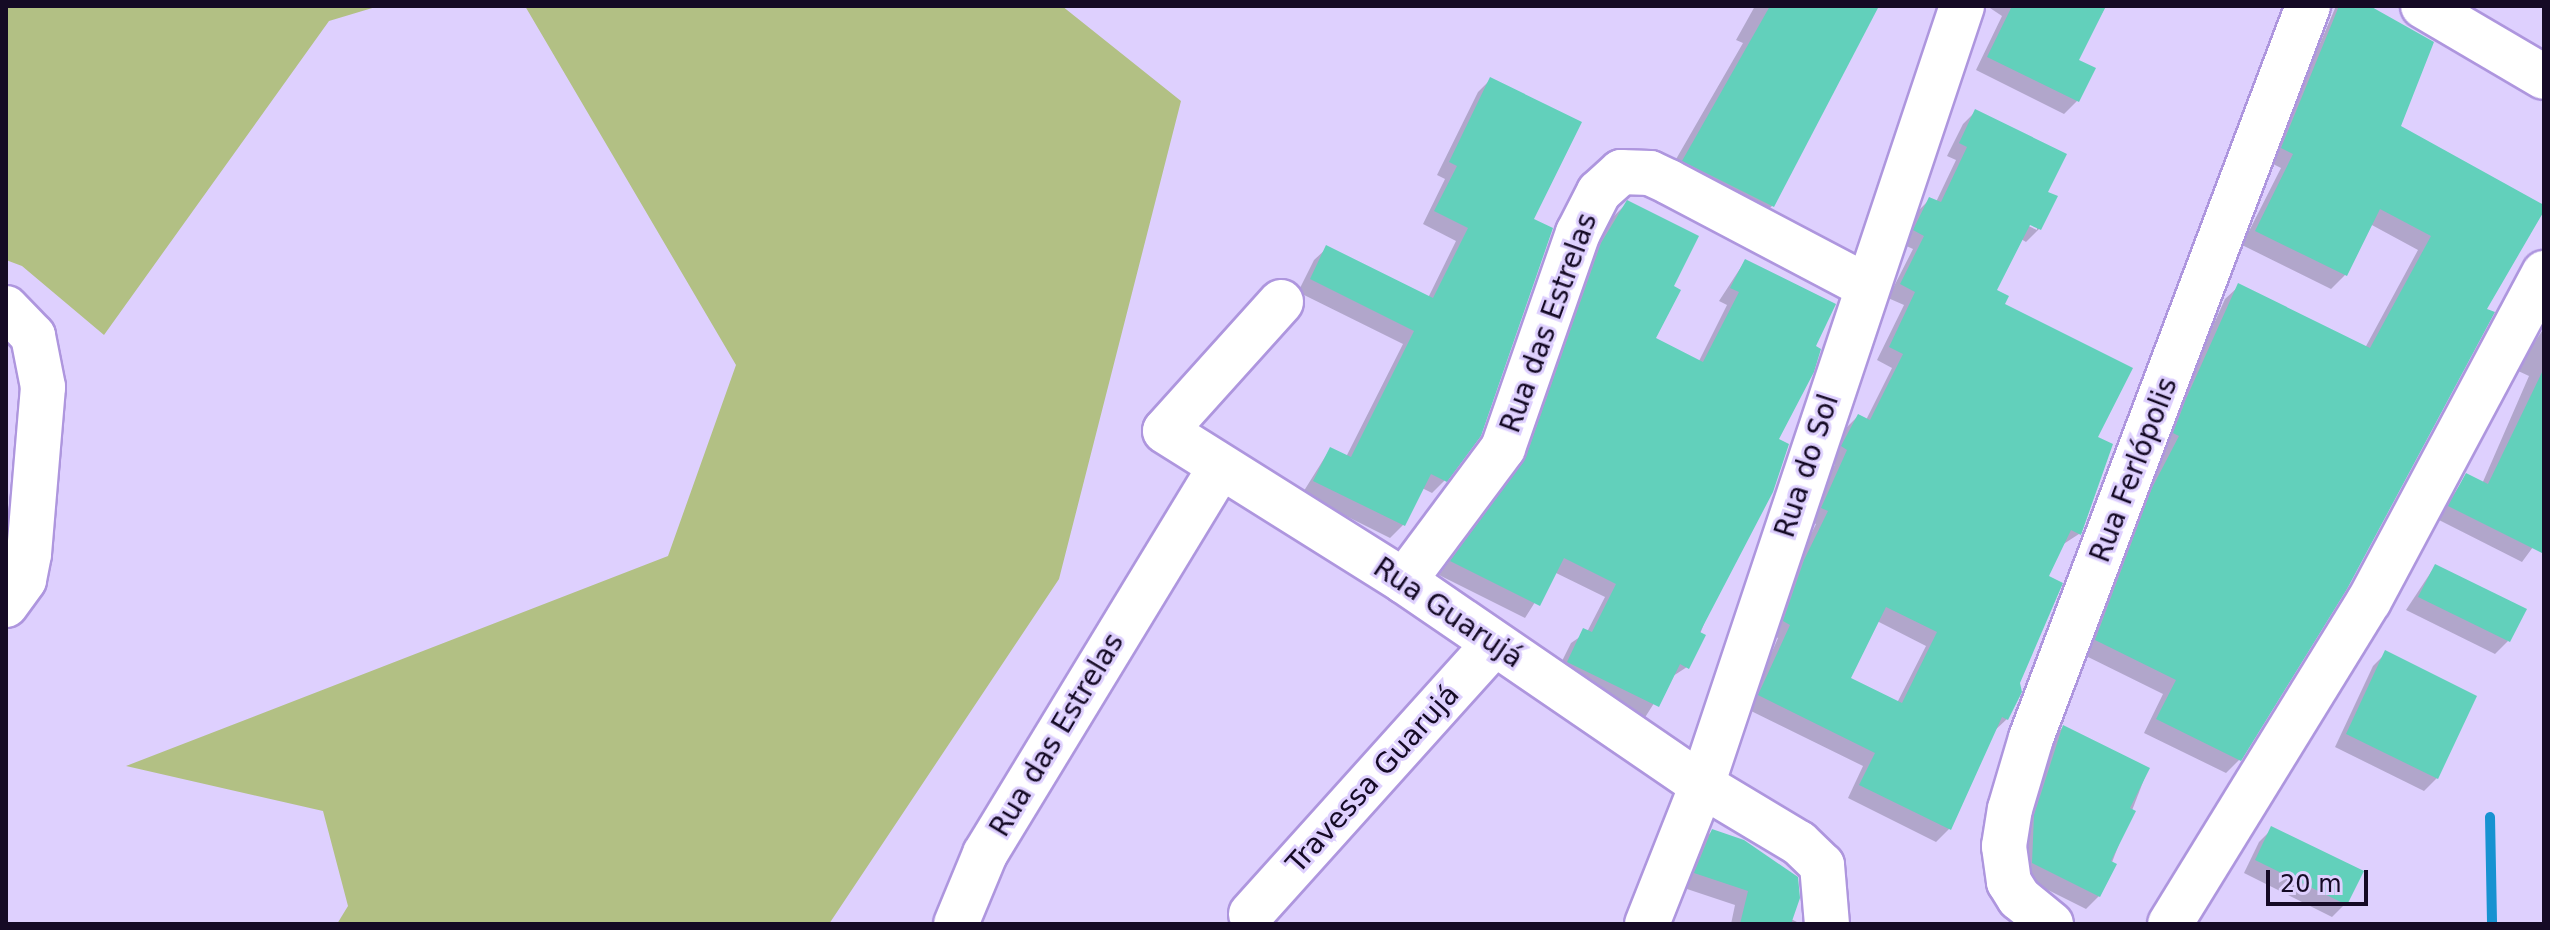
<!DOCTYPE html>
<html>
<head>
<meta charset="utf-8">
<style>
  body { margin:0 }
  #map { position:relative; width:2550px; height:930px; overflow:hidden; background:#ded0fe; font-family:"DejaVu Sans",sans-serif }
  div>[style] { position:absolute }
  .green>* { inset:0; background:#b2c084 }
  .shadow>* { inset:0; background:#0003 }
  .stream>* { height:10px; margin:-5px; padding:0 5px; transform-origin:5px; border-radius:5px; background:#1792d1 }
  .building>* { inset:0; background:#62d0bb }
  .roads { filter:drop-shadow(2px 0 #ae96de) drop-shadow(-2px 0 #ae96de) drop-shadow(0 2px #ae96de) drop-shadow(0 -2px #ae96de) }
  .minor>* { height:44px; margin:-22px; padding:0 22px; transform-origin:22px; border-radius:22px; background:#fff }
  span { translate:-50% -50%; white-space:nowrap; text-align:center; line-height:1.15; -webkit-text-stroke:6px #ded0fe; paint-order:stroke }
  .street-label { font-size:28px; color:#150a25 }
  .frame { position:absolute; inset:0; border:8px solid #150a25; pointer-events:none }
  .scale { position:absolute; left:2266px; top:870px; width:102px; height:36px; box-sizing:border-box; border:4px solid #150a25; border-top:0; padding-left:10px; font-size:24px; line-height:28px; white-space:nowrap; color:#150a25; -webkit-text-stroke:6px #ded0fe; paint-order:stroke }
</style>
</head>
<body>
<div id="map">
  <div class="green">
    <i style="clip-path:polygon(6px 6px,379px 6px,329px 21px,104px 335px,22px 266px,6px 260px)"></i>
    <i style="clip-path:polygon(525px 6px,1062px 6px,1181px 101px,1059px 579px,829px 924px,337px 924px,348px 906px,323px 811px,126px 766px,668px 556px,736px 365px)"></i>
  </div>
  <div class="shadow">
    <i style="clip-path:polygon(1755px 6px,1877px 6px,1772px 206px,1753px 225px,1664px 180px,1743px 43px,1736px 40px)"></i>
    <i style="clip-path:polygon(1987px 6px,2106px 6px,2076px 61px,2077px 101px,2064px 114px,1976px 70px,2002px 16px)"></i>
    <i style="clip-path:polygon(2336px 6px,2366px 6px,2432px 42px,2399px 127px,2484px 310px,2240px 759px,2226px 773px,2144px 733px,2163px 694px,2082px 654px,2139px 504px,2166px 450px,2161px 447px,2173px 415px,2225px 299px,2239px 286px,2365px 348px,2418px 250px,2370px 224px,2345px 275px,2331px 289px,2242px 245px,2281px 168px,2269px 162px)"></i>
    <i style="clip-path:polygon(1491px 79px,1532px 219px,1445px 480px,1432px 493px,1422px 488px,1403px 525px,1390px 538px,1302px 494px,1330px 449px,1346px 457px,1403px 344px,1298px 292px,1314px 260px,1327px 248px,1428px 298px,1456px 241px,1423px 224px,1445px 179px,1437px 175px,1478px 92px)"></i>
    <i style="clip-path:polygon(evenodd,1976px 111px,2046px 193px,2039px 229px,2026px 242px,2021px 239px,1994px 291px,2095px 437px,2079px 534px,2062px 545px,2046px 577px,2007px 719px,1992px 733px,1949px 829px,1936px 842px,1848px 798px,1863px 766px,1747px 709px,1778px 638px,1771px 635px,1791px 575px,1816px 524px,1809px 521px,1835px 464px,1830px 460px,1845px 429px,1858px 416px,1866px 420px,1892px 368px,1877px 360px,1904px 305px,1888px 298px,1913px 249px,1902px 244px,1917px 212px,1930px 199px,1936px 202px,1956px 160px,1947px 156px,1963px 124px,1976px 111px,2020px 222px,2037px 226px,2037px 230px,2020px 222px,1976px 111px,1877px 621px,1926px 646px,1897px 703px,1848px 679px,1877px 621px)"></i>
    <i style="clip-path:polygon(1627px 203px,1671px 287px,1654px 339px,1699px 361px,1727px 305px,1719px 301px,1745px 261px,1813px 347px,1687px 667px,1670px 678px,1644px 719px,1555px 675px,1571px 643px,1587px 632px,1605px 597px,1554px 572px,1525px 618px,1439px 575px,1514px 472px,1589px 258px,1607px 223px)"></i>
    <i style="clip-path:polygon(2544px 328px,2544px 532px,2522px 562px,2437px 519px,2466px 476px,2482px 484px,2529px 376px,2516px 370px)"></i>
    <i style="clip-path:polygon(2435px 566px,2508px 641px,2495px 654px,2406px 610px)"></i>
    <i style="clip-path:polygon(2386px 653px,2437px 778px,2424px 791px,2335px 747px,2373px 666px)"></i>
    <i style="clip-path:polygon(2063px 727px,2148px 769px,2099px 896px,2086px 909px,2020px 876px,2022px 829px,2050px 740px)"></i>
    <i style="clip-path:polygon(2272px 829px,2345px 904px,2332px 917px,2244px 873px,2259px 842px)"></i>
    <i style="clip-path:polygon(1712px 831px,1791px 919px,1801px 924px,1731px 924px,1735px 905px,1681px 887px,1698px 845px)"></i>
  </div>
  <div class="stream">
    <i style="left:2490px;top:817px;width:107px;rotate:88.9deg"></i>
  </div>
  <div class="building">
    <i style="clip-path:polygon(1770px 6px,1879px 6px,1774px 207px,1682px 161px)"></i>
    <i style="clip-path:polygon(2012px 6px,2106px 6px,2079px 60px,2096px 68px,2079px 102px,1987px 57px)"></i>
    <i style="clip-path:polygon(2339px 6px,2370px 6px,2434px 42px,2401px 126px,2544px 205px,2544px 211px,2487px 309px,2495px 312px,2347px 589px,2241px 761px,2156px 719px,2176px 680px,2095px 640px,2152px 488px,2179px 436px,2173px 433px,2186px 399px,2238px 283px,2370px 348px,2431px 236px,2380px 209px,2347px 276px,2255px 231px,2293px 154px,2281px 148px)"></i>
    <i style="clip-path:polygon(1490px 77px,1582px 122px,1534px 219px,1553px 228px,1481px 436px,1447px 482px,1431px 474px,1405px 526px,1313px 481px,1330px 447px,1351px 457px,1414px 331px,1310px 279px,1326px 245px,1433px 298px,1468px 228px,1434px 211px,1457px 166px,1449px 162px)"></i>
    <i style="clip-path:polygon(evenodd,1975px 109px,2067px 154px,2048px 192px,2058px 196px,2041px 230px,2030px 225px,1997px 290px,2009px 296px,2005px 304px,2133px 368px,2098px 437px,2113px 444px,2081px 535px,2071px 530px,2049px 576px,2063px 583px,2020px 683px,2022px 692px,2008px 720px,2002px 717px,1951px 830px,1859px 785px,1875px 753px,1758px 695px,1790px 625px,1783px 621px,1804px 560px,1828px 511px,1821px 508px,1847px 450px,1841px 446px,1858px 414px,1870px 420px,1903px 354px,1889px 347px,1915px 292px,1900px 284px,1924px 236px,1913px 230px,1929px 197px,1941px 202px,1967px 147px,1959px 143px,1975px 109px,1886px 607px,1937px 632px,1902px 703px,1851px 678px,1886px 607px)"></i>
    <i style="clip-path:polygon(1627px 200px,1699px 236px,1674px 286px,1681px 290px,1656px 338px,1703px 362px,1739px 292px,1730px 288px,1745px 259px,1836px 304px,1816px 346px,1821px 349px,1814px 372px,1779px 439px,1789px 444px,1773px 492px,1700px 632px,1706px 635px,1689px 669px,1680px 664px,1659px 707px,1567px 662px,1583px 628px,1592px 632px,1616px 584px,1564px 558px,1540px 606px,1450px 561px,1526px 457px,1601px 243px)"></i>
    <i style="clip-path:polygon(2544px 368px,2544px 554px,2448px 506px,2466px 473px,2488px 484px)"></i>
    <i style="clip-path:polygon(2435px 564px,2527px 609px,2510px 642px,2418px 597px)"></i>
    <i style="clip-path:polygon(2385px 650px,2477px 696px,2438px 779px,2346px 734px)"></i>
    <i style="clip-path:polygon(2063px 725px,2150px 768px,2130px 808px,2136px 811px,2111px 861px,2117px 864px,2100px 897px,2032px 863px,2034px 815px)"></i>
    <i style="clip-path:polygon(2271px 826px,2364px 871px,2347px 905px,2255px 860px)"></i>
    <i style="clip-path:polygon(1712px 829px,1744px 840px,1798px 877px,1800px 898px,1791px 924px,1740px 924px,1748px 891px,1694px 873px)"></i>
  </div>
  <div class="roads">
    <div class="minor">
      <i style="left:2423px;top:6px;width:140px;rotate:30.4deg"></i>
      <i style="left:1281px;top:302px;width:173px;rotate:132deg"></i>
      <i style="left:1165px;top:431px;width:282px;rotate:32.1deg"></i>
      <i style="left:1404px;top:581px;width:361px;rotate:34.4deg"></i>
      <i style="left:1702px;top:785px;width:113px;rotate:30.9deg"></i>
      <i style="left:1799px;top:843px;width:32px;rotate:44deg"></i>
      <i style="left:1822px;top:865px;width:59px;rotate:85.2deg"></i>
      <i style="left:6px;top:308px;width:39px;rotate:46deg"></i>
      <i style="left:33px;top:336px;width:52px;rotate:78.9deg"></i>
      <i style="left:43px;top:387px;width:168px;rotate:94.8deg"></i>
      <i style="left:29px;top:554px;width:26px;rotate:101deg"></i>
      <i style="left:24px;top:580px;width:31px;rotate:126deg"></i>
      <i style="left:1404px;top:581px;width:166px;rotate:-53.3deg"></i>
      <i style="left:1503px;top:448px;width:228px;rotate:-70.8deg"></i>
      <i style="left:1578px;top:233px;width:46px;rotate:-62.9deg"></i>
      <i style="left:1599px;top:192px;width:30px;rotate:-42deg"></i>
      <i style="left:1621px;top:172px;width:29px;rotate:2deg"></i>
      <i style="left:1650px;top:173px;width:21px;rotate:25deg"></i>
      <i style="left:1669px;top:182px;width:223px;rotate:27.8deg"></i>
      <i style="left:1251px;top:914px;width:363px;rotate:-48deg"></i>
      <i style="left:956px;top:924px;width:76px;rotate:-67.5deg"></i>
      <i style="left:985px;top:854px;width:451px;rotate:-58.7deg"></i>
      <i style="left:1647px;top:924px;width:149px;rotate:-68.4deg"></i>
      <i style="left:1702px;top:785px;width:821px;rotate:-71.54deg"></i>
      <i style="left:2051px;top:924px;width:41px;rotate:-140.9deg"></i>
      <i style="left:2019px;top:898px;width:19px;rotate:-122deg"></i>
      <i style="left:2009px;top:882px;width:36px;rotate:-98deg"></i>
      <i style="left:2004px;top:846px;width:37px;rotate:-81deg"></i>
      <i style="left:2010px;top:809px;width:74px;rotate:-73.5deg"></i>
      <i style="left:2031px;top:738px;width:783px;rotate:-69.27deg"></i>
      <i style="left:2170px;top:924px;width:379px;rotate:-58.4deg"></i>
      <i style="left:2369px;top:601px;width:372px;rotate:-61.9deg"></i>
    </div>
  </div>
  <div class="street-label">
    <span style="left:1549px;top:323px;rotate:-70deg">Rua das Estrelas</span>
    <span style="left:1807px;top:466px;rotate:-72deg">Rua do Sol</span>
    <span style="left:2134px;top:470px;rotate:-69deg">Rua Ferlópolis</span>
    <span style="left:1448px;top:613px;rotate:34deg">Rua Guarujá</span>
    <span style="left:1057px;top:735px;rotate:-59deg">Rua das Estrelas</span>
    <span style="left:1373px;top:779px;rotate:-48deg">Travessa Guarujá</span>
  </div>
  <div class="frame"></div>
  <div class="scale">20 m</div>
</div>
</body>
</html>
